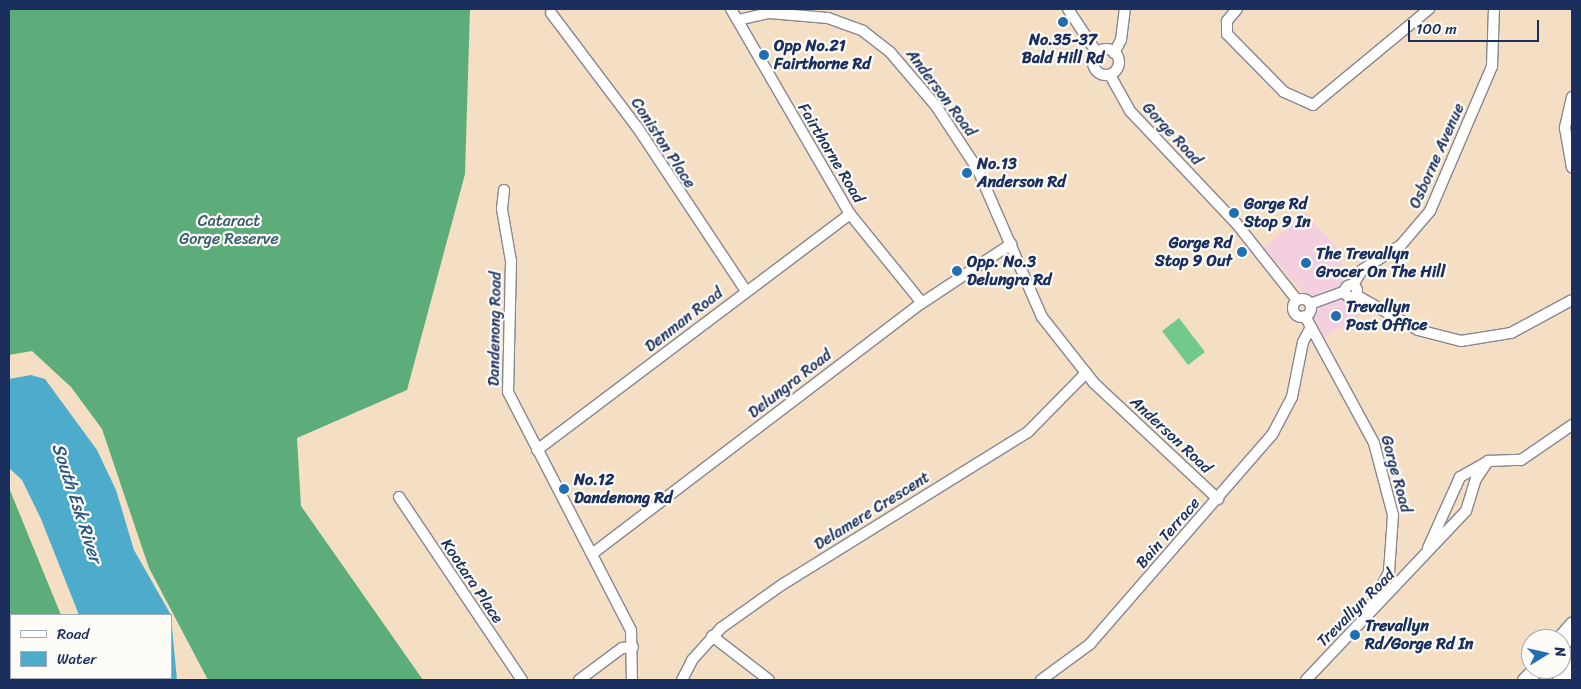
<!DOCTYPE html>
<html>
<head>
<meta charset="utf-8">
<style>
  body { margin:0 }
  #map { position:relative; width:1581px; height:689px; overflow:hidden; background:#f5dfc4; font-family:Sriracha,sans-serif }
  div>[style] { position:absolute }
  .built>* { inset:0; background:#f3cfe0 }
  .green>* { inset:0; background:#71c98e }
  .forest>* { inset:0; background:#5cad79 }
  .water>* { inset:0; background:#4dabcb }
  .roads { filter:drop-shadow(1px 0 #888791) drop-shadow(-1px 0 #888791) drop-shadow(0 1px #888791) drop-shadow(0 -1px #888791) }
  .minor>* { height:10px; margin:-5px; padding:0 5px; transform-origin:5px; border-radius:5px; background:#fff }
  .minor>.ring { margin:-5px; padding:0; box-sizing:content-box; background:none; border:10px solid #fff; border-radius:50% }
  .highway>* { height:15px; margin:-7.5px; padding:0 7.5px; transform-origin:7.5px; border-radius:7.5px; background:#fff }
  .dots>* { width:14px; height:14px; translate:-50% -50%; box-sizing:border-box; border:2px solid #fdfcf7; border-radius:50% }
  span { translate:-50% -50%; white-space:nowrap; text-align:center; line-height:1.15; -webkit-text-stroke:4.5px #fdfcf7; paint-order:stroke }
  .poi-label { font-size:16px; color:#1b2f5e; font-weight:700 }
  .left { translate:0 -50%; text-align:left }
  .right { translate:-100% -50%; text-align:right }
  .street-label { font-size:16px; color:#1b2f5e }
  .park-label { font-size:16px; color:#355d6c }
  .water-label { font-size:18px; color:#2c5a84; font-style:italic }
  .frame { position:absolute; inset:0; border:10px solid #1b2f5e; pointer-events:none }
  .legend { position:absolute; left:10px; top:614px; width:162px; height:65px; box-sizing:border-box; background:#fdfcf7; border:1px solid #a3aaba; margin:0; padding:6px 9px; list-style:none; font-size:15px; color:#1b2f5e }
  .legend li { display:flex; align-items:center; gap:10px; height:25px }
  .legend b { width:25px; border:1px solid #a3aaba }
  .north { position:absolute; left:1521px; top:629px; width:50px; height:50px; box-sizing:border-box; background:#fdfcf7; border:1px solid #a3aaba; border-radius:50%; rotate:81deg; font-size:14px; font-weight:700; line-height:20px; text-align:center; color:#1b2f5e }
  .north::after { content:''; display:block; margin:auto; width:18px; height:22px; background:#1f6fb2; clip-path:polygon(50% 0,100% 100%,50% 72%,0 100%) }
  .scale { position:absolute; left:1408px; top:20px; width:131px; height:22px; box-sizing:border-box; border:2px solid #1b2f5e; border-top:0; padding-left:6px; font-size:15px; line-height:18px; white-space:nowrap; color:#1b2f5e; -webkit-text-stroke:4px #fdfcf7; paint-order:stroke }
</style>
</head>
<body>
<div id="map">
  <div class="built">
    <i style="clip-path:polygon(1305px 212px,1341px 252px,1345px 293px,1364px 313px,1324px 338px,1313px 316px,1316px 307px,1264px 248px)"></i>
  </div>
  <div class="green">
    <i style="clip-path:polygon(1179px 318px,1205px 352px,1188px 365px,1162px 331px)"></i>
  </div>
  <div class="forest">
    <i style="clip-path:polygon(9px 9px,470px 9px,465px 174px,407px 390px,297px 438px,301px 506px,423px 680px,208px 680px,149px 568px,102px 429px,71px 387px,32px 351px,9px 355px)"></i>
    <i style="clip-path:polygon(9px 488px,61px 615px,11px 615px,11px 678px,100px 680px,9px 680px)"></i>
  </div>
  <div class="water">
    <i style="clip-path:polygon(31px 375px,45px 379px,97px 450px,116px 490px,134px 550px,171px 615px,79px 615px,41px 519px,22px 480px,9px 468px,9px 379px)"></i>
    <i style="clip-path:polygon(171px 617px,177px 680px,115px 680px,171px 678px)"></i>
  </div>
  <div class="roads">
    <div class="minor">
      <i style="left:731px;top:9px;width:237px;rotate:59.9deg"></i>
      <i style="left:850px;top:214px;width:114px;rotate:51deg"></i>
      <i style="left:1068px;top:9px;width:53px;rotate:56.6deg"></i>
      <i style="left:1237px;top:9px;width:16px;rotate:130deg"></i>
      <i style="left:1227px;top:21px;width:13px;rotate:90deg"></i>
      <i style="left:1227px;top:34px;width:81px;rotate:45.5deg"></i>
      <i style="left:1284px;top:92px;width:32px;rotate:24deg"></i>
      <i style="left:1313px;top:105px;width:151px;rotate:-39.6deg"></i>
      <i style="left:551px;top:13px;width:143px;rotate:53deg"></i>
      <i style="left:637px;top:127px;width:197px;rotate:56.4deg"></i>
      <i style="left:738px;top:20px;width:32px;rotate:-13deg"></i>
      <i style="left:769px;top:13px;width:59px;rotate:4.8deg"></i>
      <i style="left:828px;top:18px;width:37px;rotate:20deg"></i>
      <i style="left:863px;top:31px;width:34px;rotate:38deg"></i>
      <i style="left:890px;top:52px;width:71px;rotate:49.6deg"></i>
      <i style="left:936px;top:106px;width:77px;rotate:56.7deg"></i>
      <i style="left:978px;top:170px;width:160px;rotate:66.5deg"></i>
      <i style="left:1042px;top:317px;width:84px;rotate:51.8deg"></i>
      <i style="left:1094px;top:383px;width:170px;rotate:43.1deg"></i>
      <i class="ring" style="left:1093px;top:49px;width:16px;height:16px"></i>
      <i style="left:1114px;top:53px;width:15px;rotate:-62deg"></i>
      <i style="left:1121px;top:40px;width:31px;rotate:-83deg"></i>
      <i style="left:1110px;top:75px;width:41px;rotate:60.9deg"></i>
      <i style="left:1130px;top:111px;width:154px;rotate:46.6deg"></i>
      <i style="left:1236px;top:223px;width:98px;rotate:51.6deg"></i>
      <i style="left:1572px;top:97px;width:32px;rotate:103deg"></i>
      <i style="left:1565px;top:128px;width:40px;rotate:80deg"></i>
      <i style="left:504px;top:190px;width:19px;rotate:96deg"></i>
      <i style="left:502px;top:209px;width:53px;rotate:80.2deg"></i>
      <i style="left:511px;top:261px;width:131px;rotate:91.3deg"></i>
      <i style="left:508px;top:392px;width:268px;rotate:62.7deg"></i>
      <i style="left:631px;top:630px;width:50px;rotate:88.9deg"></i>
      <i class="ring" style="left:1345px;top:285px;width:2px;height:2px"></i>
      <i style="left:1353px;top:285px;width:17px;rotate:-59deg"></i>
      <i style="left:1362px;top:270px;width:46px;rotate:-32.7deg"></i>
      <i style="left:1401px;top:245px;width:45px;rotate:-49.5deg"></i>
      <i style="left:1430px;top:211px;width:158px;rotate:-66.8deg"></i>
      <i style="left:1492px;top:66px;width:57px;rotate:-88deg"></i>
      <i style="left:1356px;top:295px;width:71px;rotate:29.4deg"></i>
      <i style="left:1418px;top:330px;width:44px;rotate:14.3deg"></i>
      <i style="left:1461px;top:341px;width:51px;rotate:-9.1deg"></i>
      <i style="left:1511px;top:333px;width:69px;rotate:-28.4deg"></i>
      <i class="ring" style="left:1293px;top:299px;width:8px;height:8px"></i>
      <i style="left:1310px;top:304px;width:37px;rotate:-20deg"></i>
      <i style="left:1305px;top:316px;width:145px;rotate:61.5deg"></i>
      <i style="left:1374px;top:443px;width:74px;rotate:75.2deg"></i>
      <i style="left:1393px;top:515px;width:57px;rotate:94deg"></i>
      <i style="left:1389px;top:572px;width:43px;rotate:117.8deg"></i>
      <i style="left:537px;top:450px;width:392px;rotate:-37deg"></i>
      <i style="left:399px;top:497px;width:220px;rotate:56.1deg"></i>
      <i style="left:1428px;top:548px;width:78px;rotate:-65.7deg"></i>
      <i style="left:1460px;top:477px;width:31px;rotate:-29deg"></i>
      <i style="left:592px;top:554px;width:415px;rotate:-37.3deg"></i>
      <i style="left:922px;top:303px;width:107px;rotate:-33.5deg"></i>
      <i style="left:712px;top:636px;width:72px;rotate:37.7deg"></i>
      <i style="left:1560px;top:636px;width:18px;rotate:-49deg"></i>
      <i style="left:579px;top:680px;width:54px;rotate:-36.7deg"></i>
      <i style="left:622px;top:648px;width:11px;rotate:-5deg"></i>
      <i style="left:682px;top:680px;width:22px;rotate:-63deg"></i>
      <i style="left:692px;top:660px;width:43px;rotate:-47.8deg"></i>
      <i style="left:721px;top:628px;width:76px;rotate:-35.4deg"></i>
      <i style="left:783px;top:584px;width:288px;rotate:-31.8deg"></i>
      <i style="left:1028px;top:432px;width:83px;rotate:-45.5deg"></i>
      <i style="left:1041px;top:680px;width:61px;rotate:-36.3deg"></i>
      <i style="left:1090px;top:644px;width:277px;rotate:-49deg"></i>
      <i style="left:1272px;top:435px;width:43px;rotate:-62.2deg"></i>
      <i style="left:1292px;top:397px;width:56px;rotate:-78.7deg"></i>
      <i style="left:1303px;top:342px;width:15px;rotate:-62deg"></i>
      <i style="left:1306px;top:680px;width:233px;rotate:-46.6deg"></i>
      <i style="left:1466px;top:511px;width:34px;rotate:-73deg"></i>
      <i style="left:1476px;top:479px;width:22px;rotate:-56deg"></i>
      <i style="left:1488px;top:461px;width:33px;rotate:-2deg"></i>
      <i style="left:1521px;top:460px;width:62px;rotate:-34.5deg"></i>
    </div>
    <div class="highway">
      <i style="left:1561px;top:644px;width:16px;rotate:-47deg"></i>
      <i style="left:1525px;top:680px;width:16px;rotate:-45deg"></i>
      <i style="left:1560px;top:680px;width:18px;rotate:-47deg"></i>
    </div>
  </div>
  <div class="dots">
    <i style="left:1063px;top:22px;background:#1f6fb2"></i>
    <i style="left:764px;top:55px;background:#1f6fb2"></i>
    <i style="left:967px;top:173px;background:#1f6fb2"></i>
    <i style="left:1234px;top:213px;background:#1f6fb2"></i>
    <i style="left:1242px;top:252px;background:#1f6fb2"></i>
    <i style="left:1306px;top:263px;background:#1f6fb2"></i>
    <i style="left:957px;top:271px;background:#1f6fb2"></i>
    <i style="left:1336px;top:316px;background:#1f6fb2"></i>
    <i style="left:564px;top:489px;background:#1f6fb2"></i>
    <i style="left:1355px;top:635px;background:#1f6fb2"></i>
  </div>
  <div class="poi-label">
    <span style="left:1063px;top:49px">No.35-37<br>Bald Hill Rd</span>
    <span class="left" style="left:774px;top:55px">Opp No.21<br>Fairthorne Rd</span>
    <span class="left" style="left:977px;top:173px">No.13<br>Anderson Rd</span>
    <span class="left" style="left:1244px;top:213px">Gorge Rd<br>Stop 9 In</span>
    <span class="right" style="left:1232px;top:252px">Gorge Rd<br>Stop 9 Out</span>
    <span class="left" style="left:1316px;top:263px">The Trevallyn<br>Grocer On The Hill</span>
    <span class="left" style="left:967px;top:271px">Opp. No.3<br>Delungra Rd</span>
    <span class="left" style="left:1346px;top:316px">Trevallyn<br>Post Office</span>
    <span class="left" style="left:574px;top:489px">No.12<br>Dandenong Rd</span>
    <span class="left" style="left:1365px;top:635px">Trevallyn<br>Rd/Gorge Rd In</span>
  </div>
  <div class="street-label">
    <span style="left:941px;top:93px;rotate:53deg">Anderson Road</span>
    <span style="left:1172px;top:134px;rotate:47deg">Gorge Road</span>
    <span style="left:663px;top:143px;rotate:57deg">Coniston Place</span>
    <span style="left:831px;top:153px;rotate:59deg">Fairthorne Road</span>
    <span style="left:1437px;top:156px;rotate:-66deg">Osborne Avenue</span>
    <span style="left:684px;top:320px;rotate:-38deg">Denman Road</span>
    <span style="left:495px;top:329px;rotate:-89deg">Dandenong Road</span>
    <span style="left:790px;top:384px;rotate:-38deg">Delungra Road</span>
    <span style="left:1171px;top:435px;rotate:43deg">Anderson Road</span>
    <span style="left:1396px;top:474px;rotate:75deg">Gorge Road</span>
    <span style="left:872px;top:511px;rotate:-32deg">Delamere Crescent</span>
    <span style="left:1168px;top:533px;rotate:-49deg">Bain Terrace</span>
    <span style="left:472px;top:581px;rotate:56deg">Kootara Place</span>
    <span style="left:1356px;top:608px;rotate:-45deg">Trevallyn Road</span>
  </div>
  <div class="park-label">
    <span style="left:229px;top:230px">Cataract<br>Gorge Reserve</span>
  </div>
  <div class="water-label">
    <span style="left:77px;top:503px;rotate:72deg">South Esk River</span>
  </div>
  <div class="frame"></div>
  <ul class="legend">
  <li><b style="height:6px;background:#fff"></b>Road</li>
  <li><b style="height:14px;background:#4dabcb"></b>Water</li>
  </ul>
  <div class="north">N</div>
  <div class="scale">100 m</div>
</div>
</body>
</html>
